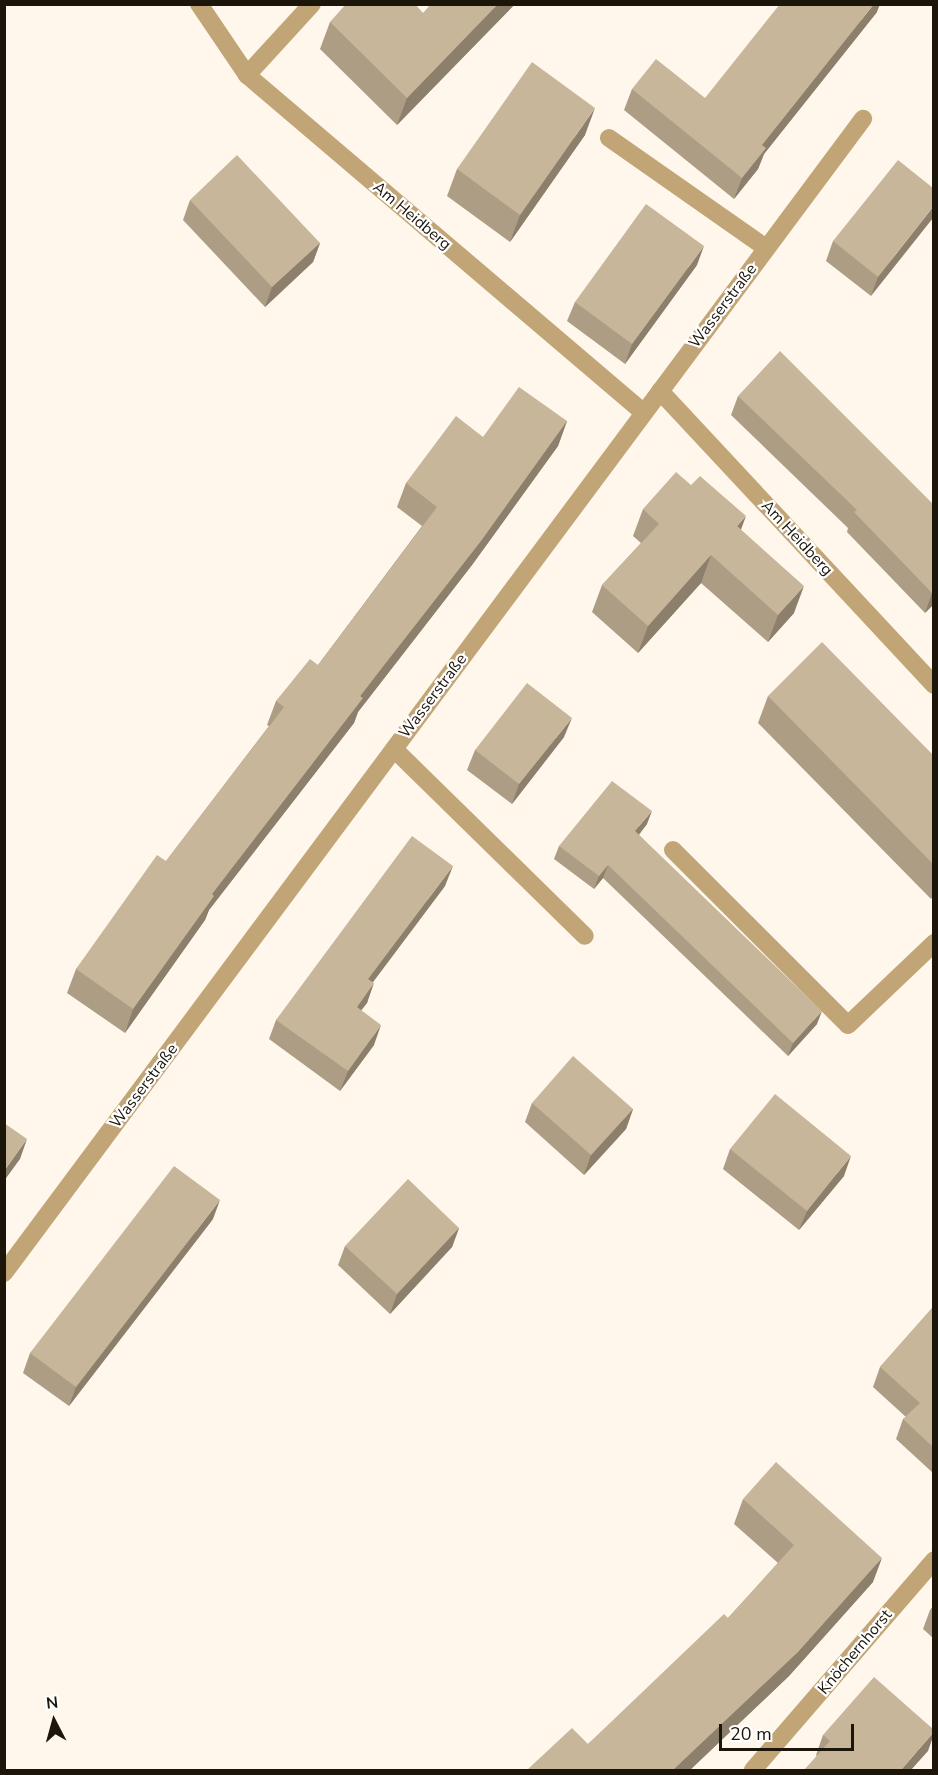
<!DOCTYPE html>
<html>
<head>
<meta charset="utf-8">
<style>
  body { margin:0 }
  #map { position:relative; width:938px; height:1775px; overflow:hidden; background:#fff7eb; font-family:"Nunito Sans",sans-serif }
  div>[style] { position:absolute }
  .service>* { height:18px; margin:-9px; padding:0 9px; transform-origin:9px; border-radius:9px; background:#c1a577 }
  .minor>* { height:18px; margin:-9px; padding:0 9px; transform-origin:9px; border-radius:9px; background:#c1a577 }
  .wall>* { inset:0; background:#ac9d84 }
  .shaded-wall>* { inset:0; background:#8c7f6c }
  .building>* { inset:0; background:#c8b69a }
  span { translate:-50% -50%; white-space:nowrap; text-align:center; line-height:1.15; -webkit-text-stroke:4.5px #fff; paint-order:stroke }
  .street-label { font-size:16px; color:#1b150a }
  .frame { position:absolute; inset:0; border:6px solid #1b150a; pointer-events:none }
  .north { position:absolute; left:24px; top:1691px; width:60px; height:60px; -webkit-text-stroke:4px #fff; paint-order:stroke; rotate:354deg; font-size:16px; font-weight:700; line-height:24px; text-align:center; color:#1b150a }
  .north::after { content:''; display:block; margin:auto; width:21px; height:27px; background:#1b150a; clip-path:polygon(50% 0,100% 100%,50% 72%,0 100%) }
  .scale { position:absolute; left:719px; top:1724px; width:135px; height:27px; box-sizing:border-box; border:3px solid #1b150a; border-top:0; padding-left:8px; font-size:18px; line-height:21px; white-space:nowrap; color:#1b150a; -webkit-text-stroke:4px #fff; paint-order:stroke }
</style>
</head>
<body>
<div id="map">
  <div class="service">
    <i style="left:247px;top:75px;width:96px;rotate:-47.5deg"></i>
    <i style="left:609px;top:138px;width:192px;rotate:35deg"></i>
    <i style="left:394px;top:749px;width:267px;rotate:44.4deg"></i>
    <i style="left:673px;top:850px;width:247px;rotate:45deg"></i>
    <i style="left:848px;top:1025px;width:119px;rotate:-43.6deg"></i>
  </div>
  <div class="minor">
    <i style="left:199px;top:4px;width:86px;rotate:55.9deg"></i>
    <i style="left:247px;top:75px;width:520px;rotate:40.4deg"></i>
    <i style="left:660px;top:391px;width:402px;rotate:47deg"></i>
    <i style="left:4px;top:1273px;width:1439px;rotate:-53.34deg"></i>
    <i style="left:753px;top:1770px;width:277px;rotate:-49.2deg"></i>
  </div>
  <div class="wall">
    <i style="clip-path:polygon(515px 4px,397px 125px,320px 49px,330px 22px)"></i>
    <i style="clip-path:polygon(877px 12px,764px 154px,758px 169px,734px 199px,624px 110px,632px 89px,705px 98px)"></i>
    <i style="clip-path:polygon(585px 135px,510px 242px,447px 196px,457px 169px)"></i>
    <i style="clip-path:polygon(933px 188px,871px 296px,826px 261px,833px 241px)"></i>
    <i style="clip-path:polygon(190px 200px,320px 243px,313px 262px,265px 307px,183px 220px)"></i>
    <i style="clip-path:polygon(697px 265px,625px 364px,567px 321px,575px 302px)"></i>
    <i style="clip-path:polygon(738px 396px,933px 504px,933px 605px,925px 613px,847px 532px,848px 528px,731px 415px)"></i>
    <i style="clip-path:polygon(567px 421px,558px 446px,472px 565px,358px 712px,354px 723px,209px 910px,205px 920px,125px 1033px,67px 993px,76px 969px,166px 861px,269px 726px,267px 725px,276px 701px,318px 665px,422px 526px,397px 507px,406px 483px,483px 437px)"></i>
    <i style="clip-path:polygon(643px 509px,741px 530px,794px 613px,768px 642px,701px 583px,638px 653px,592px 612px,602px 585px,641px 543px,633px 536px)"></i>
    <i style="clip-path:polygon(768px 696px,933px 755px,933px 896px,931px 899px,758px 723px)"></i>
    <i style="clip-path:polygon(564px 737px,512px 804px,467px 770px,475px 750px)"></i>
    <i style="clip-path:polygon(647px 824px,639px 835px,817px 1024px,788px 1056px,603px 878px,594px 889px,554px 859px,559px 846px)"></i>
    <i style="clip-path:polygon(445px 886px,373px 982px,367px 1003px,361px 1010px,374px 1045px,340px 1091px,269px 1039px,276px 1020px)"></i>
    <i style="clip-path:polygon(532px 1103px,633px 1109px,626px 1129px,584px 1175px,525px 1122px)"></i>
    <i style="clip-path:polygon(730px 1149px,844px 1176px,799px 1230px,723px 1169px)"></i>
    <i style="clip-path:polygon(213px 1219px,69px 1406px,23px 1373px,30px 1353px)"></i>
    <i style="clip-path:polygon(459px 1228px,452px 1247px,390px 1314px,338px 1265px,345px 1246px)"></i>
    <i style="clip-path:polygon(933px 1307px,933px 1473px,896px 1439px,903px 1419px,906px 1417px,873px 1387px,880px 1367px)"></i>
    <i style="clip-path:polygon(743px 1499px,873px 1582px,789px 1676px,690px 1770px,527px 1770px,588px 1744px,728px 1618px,778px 1563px,734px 1524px)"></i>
    <i style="clip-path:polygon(933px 1606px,933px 1638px,923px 1629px,930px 1610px)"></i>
    <i style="clip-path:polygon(823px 1735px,928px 1751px,817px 1756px,816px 1755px)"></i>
  </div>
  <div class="shaded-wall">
    <i style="clip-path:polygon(498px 4px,515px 4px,397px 125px,407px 98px)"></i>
    <i style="clip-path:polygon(874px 4px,880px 4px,877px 12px,764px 154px,758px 169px,734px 199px,742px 178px,762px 145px)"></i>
    <i style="clip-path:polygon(595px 108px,585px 135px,510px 242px,520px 215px)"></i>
    <i style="clip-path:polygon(933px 207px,933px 218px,871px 296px,878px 277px)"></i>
    <i style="clip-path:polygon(320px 243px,313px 262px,265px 307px,272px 287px)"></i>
    <i style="clip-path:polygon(704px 246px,697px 265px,625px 364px,632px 344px)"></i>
    <i style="clip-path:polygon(567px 421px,558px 446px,472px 565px,358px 712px,354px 723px,209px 910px,205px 920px,125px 1033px,133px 1009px,212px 894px)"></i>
    <i style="clip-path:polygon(746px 516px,736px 543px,737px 526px)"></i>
    <i style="clip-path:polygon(711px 555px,701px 583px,638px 653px,648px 626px)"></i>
    <i style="clip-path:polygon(804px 586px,794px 613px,768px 642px,778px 615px)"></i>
    <i style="clip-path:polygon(933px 592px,933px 605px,925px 613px,932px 593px)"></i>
    <i style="clip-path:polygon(572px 718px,564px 737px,512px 804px,519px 784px)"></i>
    <i style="clip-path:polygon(652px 811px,647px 824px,630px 845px,635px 831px)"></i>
    <i style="clip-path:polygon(608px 865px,603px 878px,594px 889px,599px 876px)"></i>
    <i style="clip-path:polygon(453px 866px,445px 886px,361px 998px,368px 979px)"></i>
    <i style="clip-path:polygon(374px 983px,367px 1003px,349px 1026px,357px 1007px)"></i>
    <i style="clip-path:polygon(822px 1011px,817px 1024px,788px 1056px,793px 1043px)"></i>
    <i style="clip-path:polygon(381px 1025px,374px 1045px,340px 1091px,348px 1071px)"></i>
    <i style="clip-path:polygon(633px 1109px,626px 1129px,584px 1175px,591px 1155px)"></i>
    <i style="clip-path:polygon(27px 1139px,20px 1159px,4px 1181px,4px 1171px)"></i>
    <i style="clip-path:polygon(851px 1156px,844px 1176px,799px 1230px,807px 1211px)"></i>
    <i style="clip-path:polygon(220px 1200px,213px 1219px,69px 1406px,76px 1387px)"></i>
    <i style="clip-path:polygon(459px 1228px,452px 1247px,390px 1314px,397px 1294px)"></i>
    <i style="clip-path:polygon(882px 1558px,873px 1582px,789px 1676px,690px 1770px,673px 1770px)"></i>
    <i style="clip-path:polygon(933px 1733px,933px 1737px,928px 1751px,911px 1770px,901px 1770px)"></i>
  </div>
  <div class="building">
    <i style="clip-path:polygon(346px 4px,415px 4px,423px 13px,431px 4px,498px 4px,407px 98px,330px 22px)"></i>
    <i style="clip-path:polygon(780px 4px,874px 4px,762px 145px,766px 148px,742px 178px,632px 89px,656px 59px,705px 98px)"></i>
    <i style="clip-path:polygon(532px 62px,595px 108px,520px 215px,457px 169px)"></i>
    <i style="clip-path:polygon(237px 155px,320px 243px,272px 287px,190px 200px)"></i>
    <i style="clip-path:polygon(898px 160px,933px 188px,933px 207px,878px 277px,833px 241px)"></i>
    <i style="clip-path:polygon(646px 204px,704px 246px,632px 344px,575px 302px)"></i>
    <i style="clip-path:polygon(780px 351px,933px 504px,933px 592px,932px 593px,854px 512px,857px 510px,738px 396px)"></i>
    <i style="clip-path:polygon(519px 387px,567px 421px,481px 541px,360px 696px,363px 698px,212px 894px,214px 896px,133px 1009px,76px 969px,157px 855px,166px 861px,284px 707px,276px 701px,310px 659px,318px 665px,437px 507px,406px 483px,456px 416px,483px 437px)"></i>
    <i style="clip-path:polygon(676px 472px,691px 485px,700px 476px,746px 516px,737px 526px,804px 586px,778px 615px,711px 555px,648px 626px,602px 585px,659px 524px,643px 509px)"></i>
    <i style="clip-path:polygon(822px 642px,933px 755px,933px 864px,768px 696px)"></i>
    <i style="clip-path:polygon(527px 683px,572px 718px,519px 784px,475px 750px)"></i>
    <i style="clip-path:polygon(612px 781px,652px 811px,635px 831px,822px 1011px,793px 1043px,608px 865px,599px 876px,559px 846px)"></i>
    <i style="clip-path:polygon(412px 836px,453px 866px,368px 979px,374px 983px,357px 1007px,381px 1025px,348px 1071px,276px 1020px)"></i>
    <i style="clip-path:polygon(573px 1056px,633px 1109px,591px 1155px,532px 1103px)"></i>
    <i style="clip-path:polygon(775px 1094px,851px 1156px,807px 1211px,730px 1149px)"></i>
    <i style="clip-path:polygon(4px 1123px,27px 1139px,4px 1171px)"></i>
    <i style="clip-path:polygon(174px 1166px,220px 1200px,76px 1387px,30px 1353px)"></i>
    <i style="clip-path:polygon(408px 1179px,459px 1228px,397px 1294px,345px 1246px)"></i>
    <i style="clip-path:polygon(933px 1307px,933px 1447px,903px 1419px,920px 1403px,880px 1367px)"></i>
    <i style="clip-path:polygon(776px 1462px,882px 1558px,798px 1652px,673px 1770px,527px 1770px,572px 1728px,588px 1744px,724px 1614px,728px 1618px,794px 1545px,743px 1499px)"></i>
    <i style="clip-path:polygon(874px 1677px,933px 1729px,933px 1733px,901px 1770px,804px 1770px,830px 1741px,823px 1735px)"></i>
  </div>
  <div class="street-label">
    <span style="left:412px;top:216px;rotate:40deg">Am Heidberg</span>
    <span style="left:723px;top:306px;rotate:-53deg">Wasserstraße</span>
    <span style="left:797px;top:538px;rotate:47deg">Am Heidberg</span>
    <span style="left:433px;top:696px;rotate:-53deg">Wasserstraße</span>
    <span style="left:144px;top:1086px;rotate:-53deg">Wasserstraße</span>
    <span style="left:855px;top:1652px;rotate:-50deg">Knöchernhorst</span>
  </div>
  <div class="frame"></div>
  <div class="north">N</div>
  <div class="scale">20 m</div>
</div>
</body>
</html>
